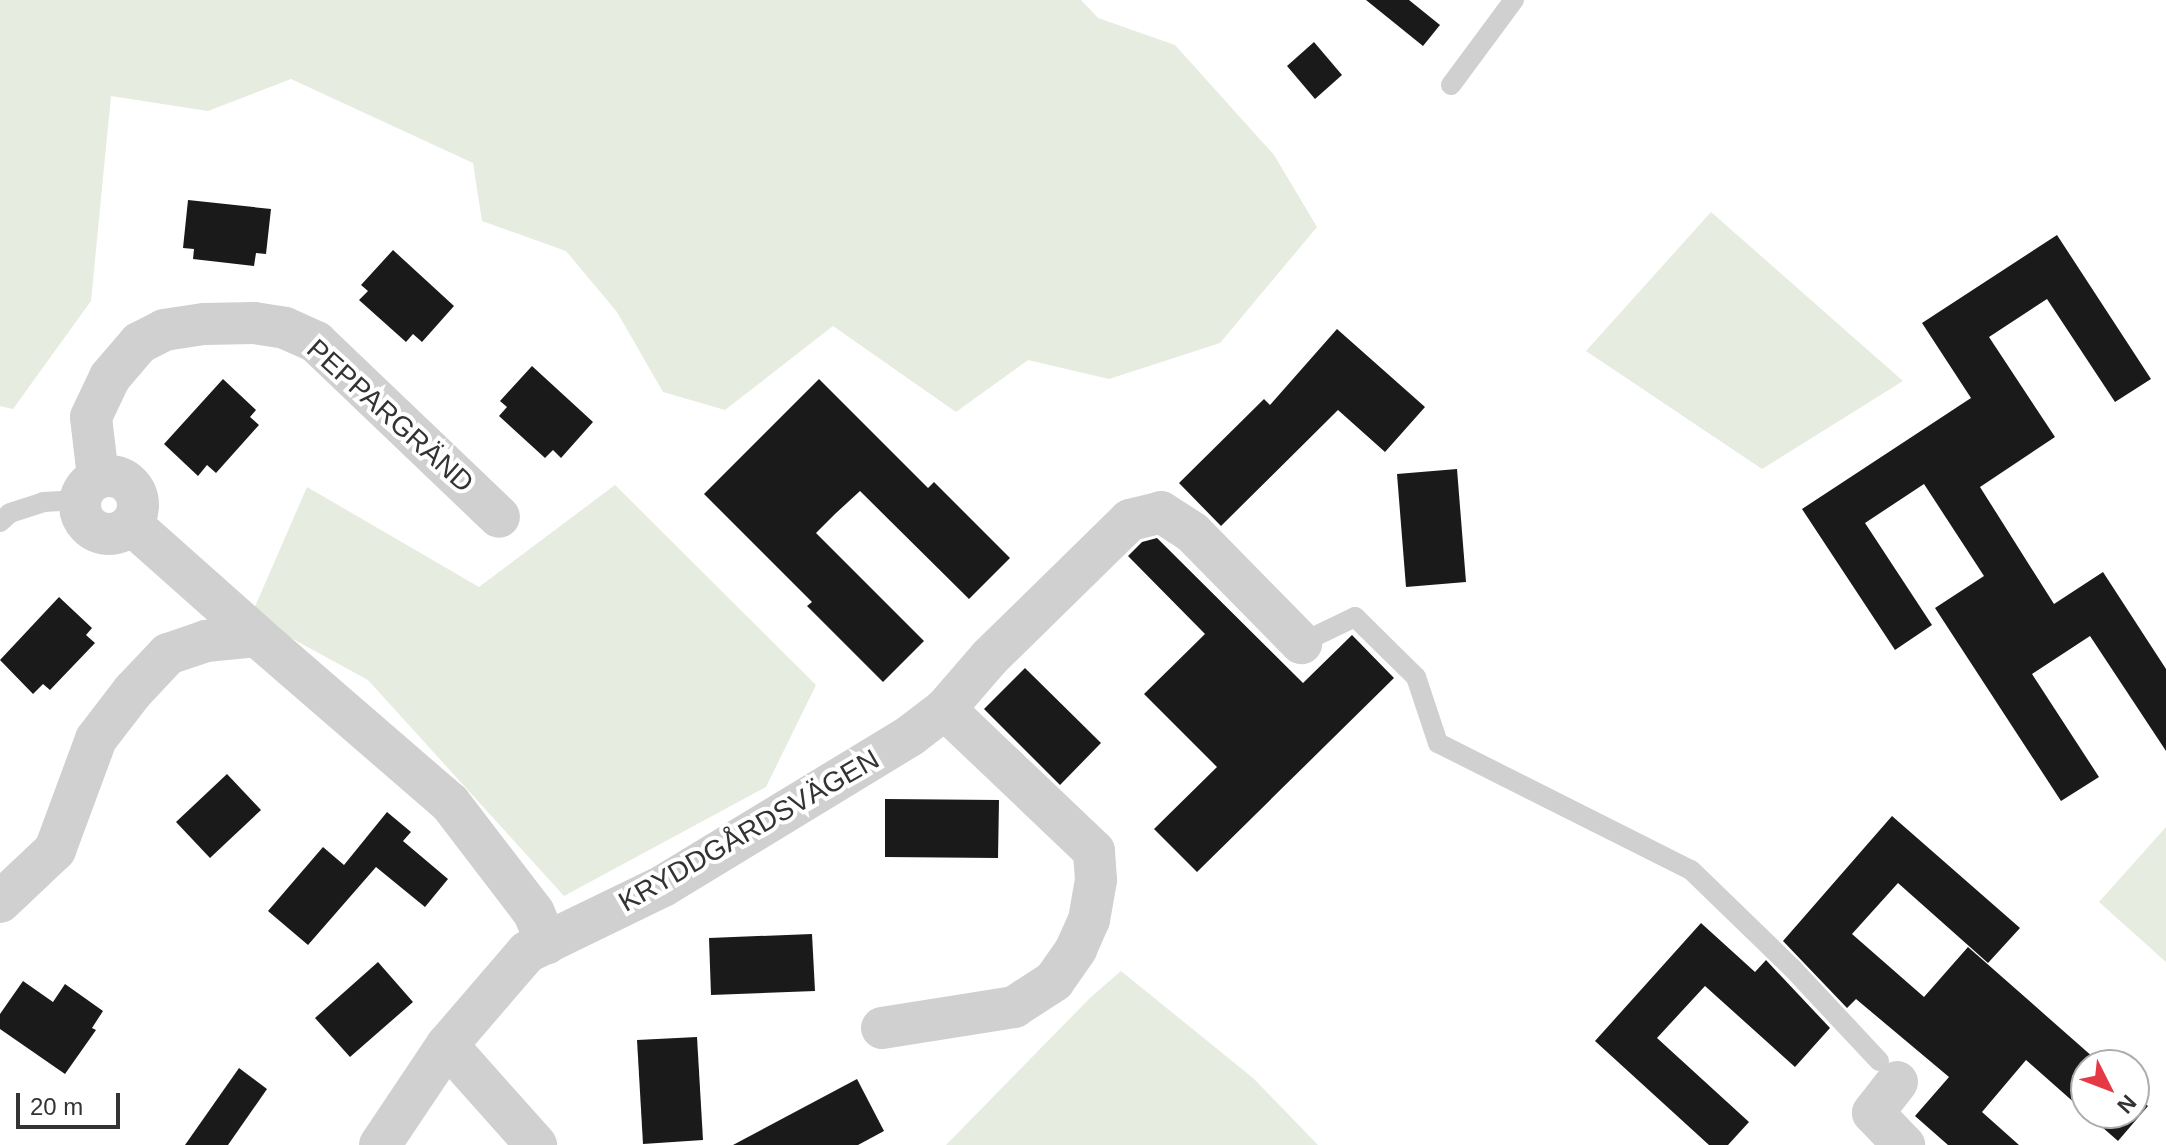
<!DOCTYPE html>
<html>
<head>
<meta charset="utf-8">
<style>
  body { margin:0 }
  #map { position:relative; width:2166px; height:1145px; overflow:hidden; background:#fff; font-family:Arial,sans-serif }
  div>[style] { position:absolute }
  .green>* { inset:0; background:#e6ecdf }
  .building>* { inset:0; background:#1a1a1a }
  .service>* { height:20px; margin:-10px; padding:0 10px; transform-origin:10px; border-radius:10px; background:#d0d0d0 }
  .minor>* { height:42px; margin:-21px; padding:0 21px; transform-origin:21px; border-radius:21px; background:#d0d0d0 }
  .minor>.ring { margin:-21px; padding:0; box-sizing:content-box; background:none; border:42px solid #d0d0d0; border-radius:50% }
  span { translate:-50% -50%; white-space:nowrap; text-align:center; line-height:1.15; -webkit-text-stroke:8px #fff; paint-order:stroke }
  .street-label { font-size:28px; color:#333 }
  .north { position:absolute; left:2070px; top:1049px; width:80px; height:80px; box-sizing:border-box; background:#fff; border:2px solid #adadad; border-radius:50%; rotate:132deg; font-size:22px; font-weight:700; line-height:32px; text-align:center; color:#333 }
  .north::after { content:''; display:block; margin:auto; width:28px; height:36px; background:#e63946; clip-path:polygon(50% 0,100% 100%,50% 72%,0 100%) }
  .scale { position:absolute; left:16px; top:1093px; width:104px; height:36px; box-sizing:border-box; border:4px solid #333; border-top:0; padding-left:10px; font-size:24px; line-height:28px; white-space:nowrap; color:#333; -webkit-text-stroke:6px #fff; paint-order:stroke }
</style>
</head>
<body>
<div id="map">
  <div class="green">
    <i style="clip-path:polygon(0 0,1081px 0,1098px 18px,1175px 45px,1274px 155px,1317px 227px,1220px 343px,1109px 379px,1028px 360px,956px 412px,833px 326px,725px 410px,663px 392px,617px 312px,566px 251px,482px 221px,473px 163px,291px 79px,208px 111px,111px 96px,91px 301px,13px 409px,0 406px)"></i>
    <i style="clip-path:polygon(1711px 212px,1903px 381px,1762px 469px,1586px 351px)"></i>
    <i style="clip-path:polygon(615px 485px,816px 685px,766px 787px,564px 896px,368px 680px,251px 616px,307px 487px,479px 587px)"></i>
    <i style="clip-path:polygon(2166px 827px,2166px 962px,2099px 902px)"></i>
    <i style="clip-path:polygon(1121px 971px,1253px 1078px,1318px 1145px,946px 1145px,1091px 997px)"></i>
  </div>
  <div class="building">
    <i style="clip-path:polygon(1366px 0,1409px 0,1440px 25px,1423px 46px)"></i>
    <i style="clip-path:polygon(1314px 42px,1342px 75px,1315px 99px,1287px 66px)"></i>
    <i style="clip-path:polygon(188px 200px,271px 209px,266px 254px,256px 253px,254px 266px,193px 259px,194px 249px,183px 248px)"></i>
    <i style="clip-path:polygon(2057px 235px,2151px 379px,2115px 402px,2047px 299px,1989px 337px,2055px 437px,1980px 487px,2054px 604px,2103px 572px,2166px 669px,2166px 751px,2090px 636px,2032px 674px,2099px 777px,2061px 801px,1935px 608px,1984px 576px,1924px 484px,1865px 523px,1932px 625px,1895px 650px,1802px 509px,1971px 398px,1922px 323px)"></i>
    <i style="clip-path:polygon(393px 250px,454px 306px,422px 342px,413px 334px,406px 342px,359px 300px,368px 291px,361px 285px)"></i>
    <i style="clip-path:polygon(1337px 329px,1425px 407px,1385px 452px,1338px 410px,1221px 526px,1179px 483px,1264px 399px,1270px 405px)"></i>
    <i style="clip-path:polygon(532px 366px,593px 422px,561px 458px,553px 450px,545px 458px,499px 416px,507px 407px,500px 401px)"></i>
    <i style="clip-path:polygon(223px 379px,256px 410px,250px 417px,259px 425px,216px 473px,207px 465px,198px 476px,164px 444px)"></i>
    <i style="clip-path:polygon(819px 379px,928px 488px,934px 482px,1010px 558px,969px 599px,860px 491px,835px 514px,816px 533px,924px 641px,883px 682px,807px 606px,812px 602px,704px 494px)"></i>
    <i style="clip-path:polygon(1457px 469px,1466px 582px,1406px 587px,1397px 474px)"></i>
    <i style="clip-path:polygon(1157px 538px,1303px 683px,1352px 635px,1394px 678px,1197px 872px,1154px 829px,1217px 767px,1144px 694px,1205px 634px,1128px 556px,1142px 542px)"></i>
    <i style="clip-path:polygon(59px 597px,92px 628px,86px 635px,95px 643px,50px 690px,43px 684px,33px 694px,0 660px)"></i>
    <i style="clip-path:polygon(1025px 668px,1101px 743px,1060px 785px,984px 709px)"></i>
    <i style="clip-path:polygon(227px 774px,261px 810px,210px 858px,176px 822px)"></i>
    <i style="clip-path:polygon(885px 799px,999px 800px,998px 858px,885px 857px)"></i>
    <i style="clip-path:polygon(387px 812px,411px 832px,403px 841px,448px 879px,425px 907px,376px 867px,308px 945px,268px 911px,323px 847px,344px 865px)"></i>
    <i style="clip-path:polygon(1892px 816px,2020px 928px,1988px 963px,1898px 883px,1852px 934px,1924px 997px,1968px 947px,2102px 1065px,2086px 1065px,2086px 1113px,2026px 1060px,1982px 1112px,2019px 1145px,1948px 1145px,1915px 1116px,1949px 1077px,1856px 999px,1847px 1008px,1783px 941px)"></i>
    <i style="clip-path:polygon(1701px 923px,1755px 972px,1766px 960px,1830px 1028px,1795px 1067px,1705px 986px,1657px 1038px,1749px 1122px,1728px 1145px,1709px 1145px,1595px 1041px)"></i>
    <i style="clip-path:polygon(812px 934px,815px 991px,711px 995px,709px 938px)"></i>
    <i style="clip-path:polygon(378px 962px,413px 1002px,350px 1057px,315px 1018px)"></i>
    <i style="clip-path:polygon(23px 981px,53px 1002px,65px 984px,103px 1011px,92px 1028px,96px 1030px,65px 1074px,0 1029px,0 1014px)"></i>
    <i style="clip-path:polygon(697px 1037px,703px 1140px,643px 1144px,637px 1040px)"></i>
    <i style="clip-path:polygon(239px 1068px,267px 1089px,228px 1145px,185px 1145px)"></i>
    <i style="clip-path:polygon(857px 1079px,884px 1131px,858px 1145px,733px 1145px)"></i>
    <i style="clip-path:polygon(2134px 1093px,2148px 1106px,2118px 1141px,2086px 1113px,2134px 1113px)"></i>
  </div>
  <div class="service">
    <i style="left:1451px;top:85px;width:106px;rotate:-53.5deg"></i>
    <i style="left:0;top:522px;width:13px;rotate:-42deg"></i>
    <i style="left:10px;top:513px;width:35px;rotate:-18deg"></i>
    <i style="left:43px;top:502px;width:37px;rotate:-3deg"></i>
    <i style="left:1301px;top:643px;width:60px;rotate:-25.7deg"></i>
    <i style="left:1355px;top:617px;width:86px;rotate:44.5deg"></i>
    <i style="left:1416px;top:677px;width:70px;rotate:71.6deg"></i>
    <i style="left:1438px;top:743px;width:283px;rotate:26.7deg"></i>
    <i style="left:1691px;top:870px;width:142px;rotate:44.1deg"></i>
    <i style="left:1793px;top:969px;width:126px;rotate:46.9deg"></i>
  </div>
  <div class="minor">
    <i class="ring" style="left:80px;top:476px;width:16px;height:16px"></i>
    <i style="left:98px;top:477px;width:60px;rotate:-96.7deg"></i>
    <i style="left:91px;top:417px;width:44px;rotate:-64.6deg"></i>
    <i style="left:110px;top:377px;width:45px;rotate:-49.5deg"></i>
    <i style="left:139px;top:343px;width:28px;rotate:-27deg"></i>
    <i style="left:164px;top:330px;width:40px;rotate:-8.5deg"></i>
    <i style="left:204px;top:324px;width:50px;rotate:-1.1deg"></i>
    <i style="left:254px;top:323px;width:31px;rotate:9deg"></i>
    <i style="left:285px;top:328px;width:34px;rotate:24deg"></i>
    <i style="left:316px;top:342px;width:253px;rotate:43.7deg"></i>
    <i style="left:131px;top:524px;width:169px;rotate:41.6deg"></i>
    <i style="left:0;top:902px;width:76px;rotate:-43.4deg"></i>
    <i style="left:55px;top:850px;width:118px;rotate:-69.7deg"></i>
    <i style="left:96px;top:739px;width:61px;rotate:-52.4deg"></i>
    <i style="left:133px;top:691px;width:51px;rotate:-46.6deg"></i>
    <i style="left:168px;top:654px;width:40px;rotate:-18.9deg"></i>
    <i style="left:206px;top:641px;width:51px;rotate:-5.6deg"></i>
    <i style="left:257px;top:636px;width:255px;rotate:40.9deg"></i>
    <i style="left:450px;top:803px;width:138px;rotate:52.6deg"></i>
    <i style="left:534px;top:913px;width:33px;rotate:67deg"></i>
    <i style="left:882px;top:1028px;width:134px;rotate:-9deg"></i>
    <i style="left:1014px;top:1007px;width:48px;rotate:-33deg"></i>
    <i style="left:1054px;top:981px;width:39px;rotate:-55deg"></i>
    <i style="left:1076px;top:949px;width:32px;rotate:-66deg"></i>
    <i style="left:1089px;top:920px;width:41px;rotate:-80.1deg"></i>
    <i style="left:1096px;top:880px;width:29px;rotate:-94deg"></i>
    <i style="left:1094px;top:851px;width:206px;rotate:-136.4deg"></i>
    <i style="left:447px;top:1045px;width:134px;rotate:48.3deg"></i>
    <i style="left:1897px;top:1082px;width:39px;rotate:128deg"></i>
    <i style="left:1873px;top:1113px;width:45px;rotate:45.9deg"></i>
    <i style="left:380px;top:1145px;width:120px;rotate:-56.2deg"></i>
    <i style="left:447px;top:1045px;width:123px;rotate:-49.3deg"></i>
    <i style="left:527px;top:952px;width:151px;rotate:-25.9deg"></i>
    <i style="left:663px;top:886px;width:290px;rotate:-31.3deg"></i>
    <i style="left:911px;top:735px;width:43px;rotate:-37.4deg"></i>
    <i style="left:945px;top:709px;width:69px;rotate:-49.1deg"></i>
    <i style="left:990px;top:657px;width:196px;rotate:-44.4deg"></i>
    <i style="left:1130px;top:520px;width:32px;rotate:-14deg"></i>
    <i style="left:1161px;top:512px;width:37px;rotate:33deg"></i>
    <i style="left:1192px;top:532px;width:156px;rotate:45.5deg"></i>
  </div>
  <div class="street-label">
    <span style="left:390px;top:416px;rotate:42deg">PEPPARGRÄND</span>
    <span style="left:749px;top:831px;rotate:-30deg">KRYDDGÅRDSVÄGEN</span>
  </div>
  <div class="north">N</div>
  <div class="scale">20 m</div>
</div>
</body>
</html>
